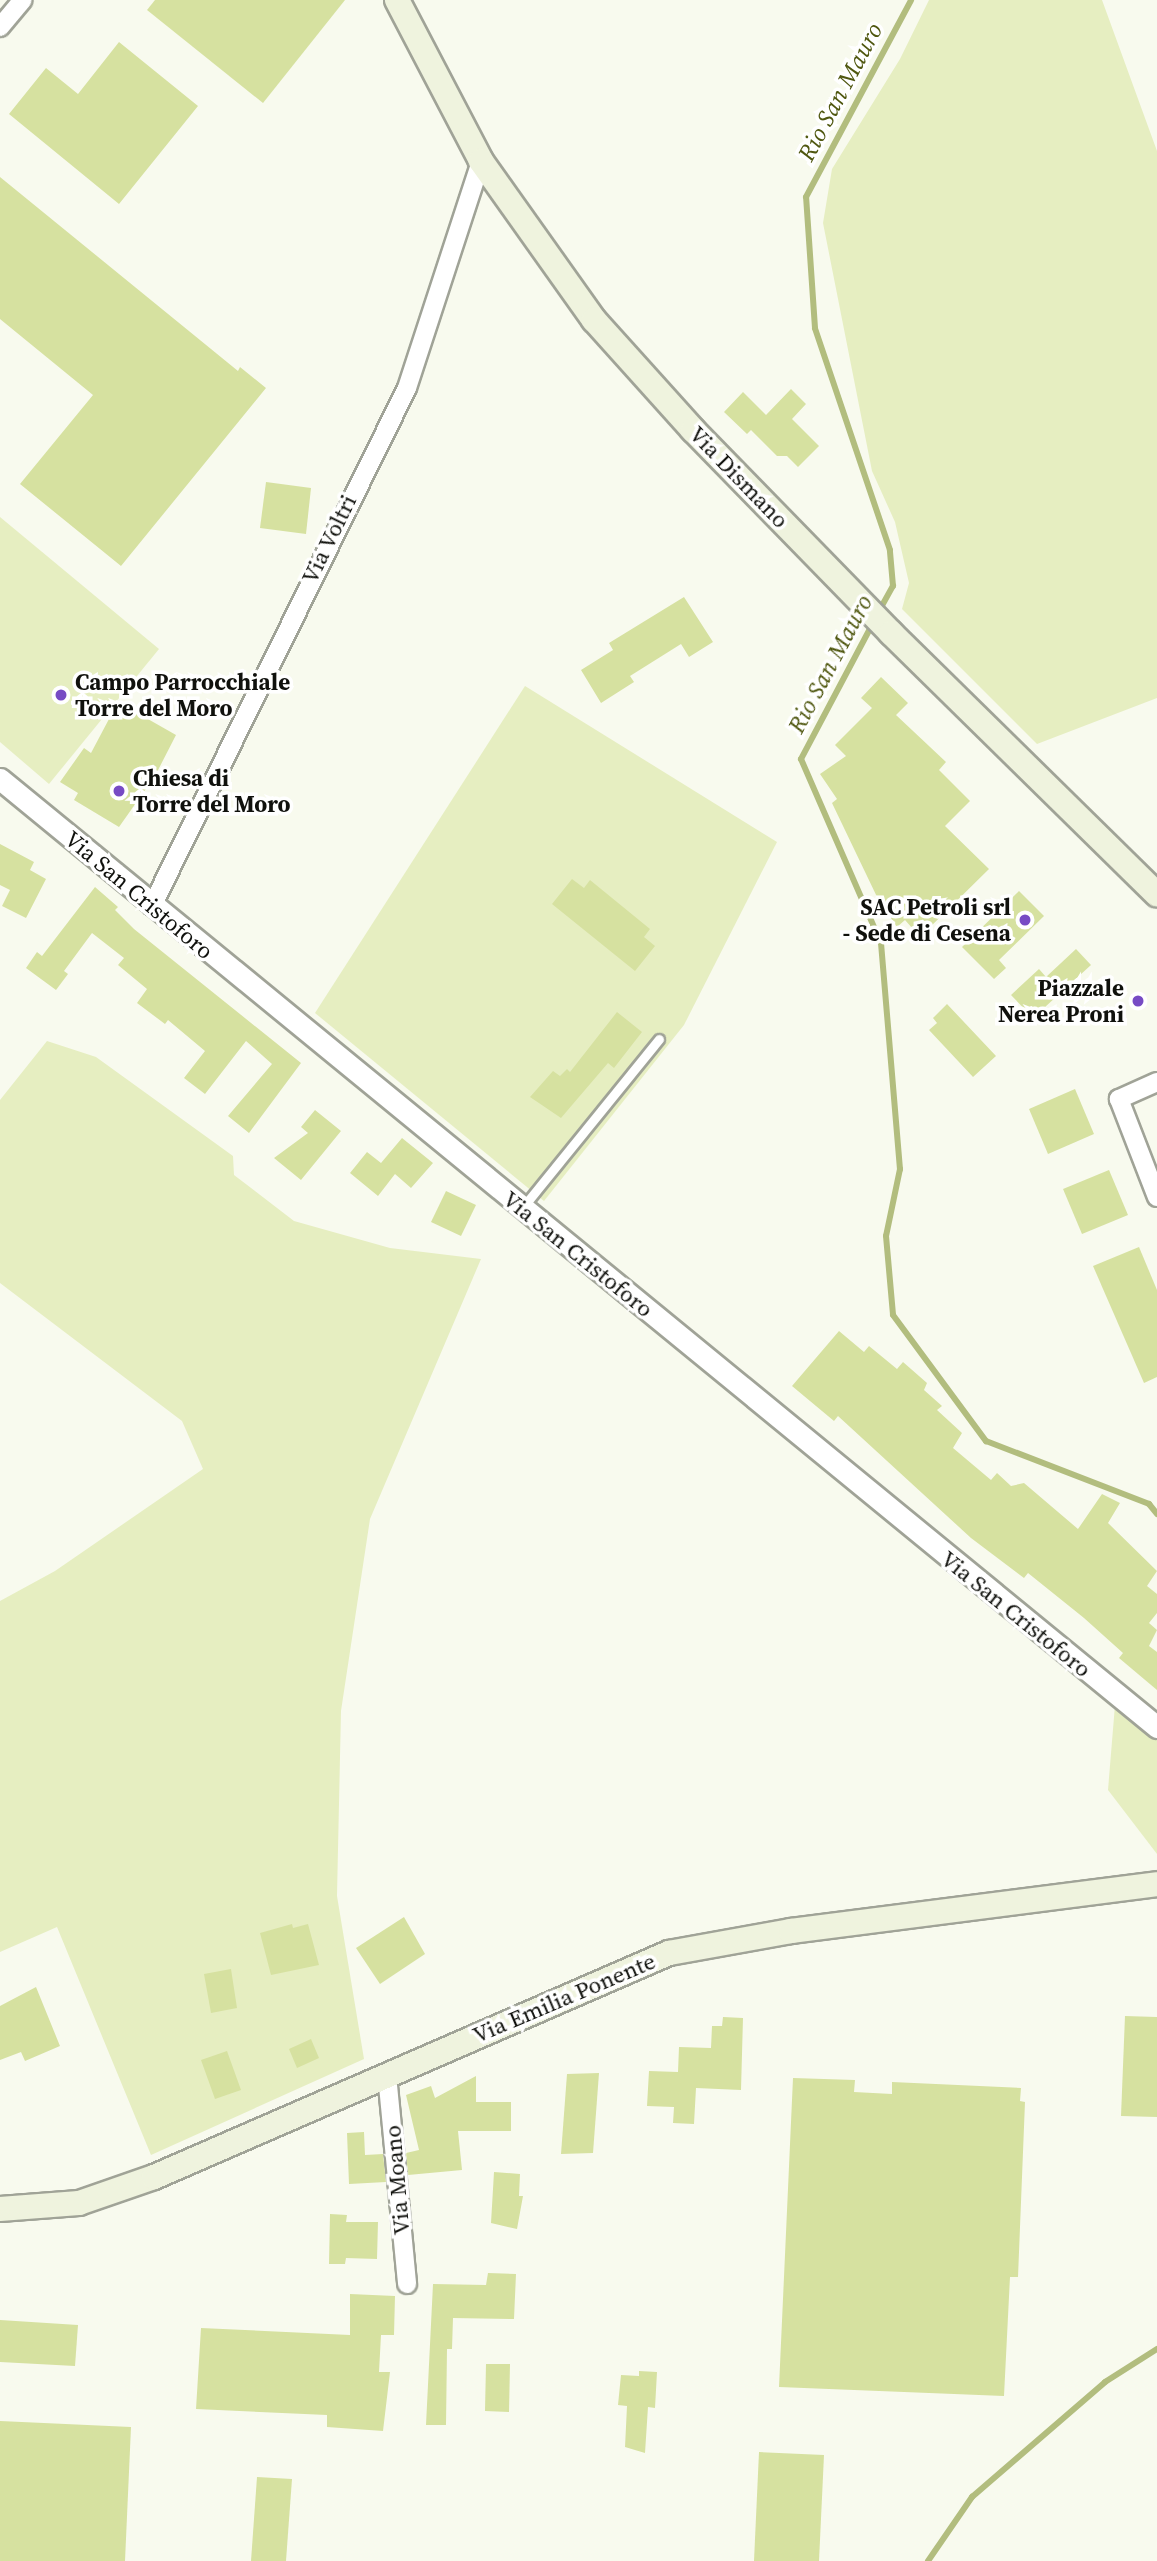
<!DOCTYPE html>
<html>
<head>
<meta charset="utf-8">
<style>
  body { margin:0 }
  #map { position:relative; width:1157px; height:2561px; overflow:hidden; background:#f8faee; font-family:"Source Serif 4",serif }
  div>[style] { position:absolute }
  .green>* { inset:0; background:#e6eec1 }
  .stream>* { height:6px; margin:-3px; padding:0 3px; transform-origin:3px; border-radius:3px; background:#b2bd7e }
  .building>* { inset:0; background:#d6e1a0 }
  .roads { filter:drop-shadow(2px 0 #a0a397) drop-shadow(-2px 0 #a0a397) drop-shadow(0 2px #a0a397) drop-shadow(0 -2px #a0a397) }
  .service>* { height:9px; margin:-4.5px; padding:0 4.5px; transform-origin:4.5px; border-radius:4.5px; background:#fff }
  .minor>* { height:18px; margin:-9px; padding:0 9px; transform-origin:9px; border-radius:9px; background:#fff }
  .tertiary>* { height:21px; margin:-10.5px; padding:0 10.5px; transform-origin:10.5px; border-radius:10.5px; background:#fff }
  .secondary>* { height:24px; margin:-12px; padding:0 12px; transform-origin:12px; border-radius:12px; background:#eff3de }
  .dots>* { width:19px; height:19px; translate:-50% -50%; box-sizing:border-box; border:4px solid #fff; border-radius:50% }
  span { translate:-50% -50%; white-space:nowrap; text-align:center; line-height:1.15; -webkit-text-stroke:7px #fff; paint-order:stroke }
  .street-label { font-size:23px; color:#10110d }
  .poi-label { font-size:23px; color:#10110d; font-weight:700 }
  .left { translate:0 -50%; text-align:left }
  .right { translate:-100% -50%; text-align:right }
  .water-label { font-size:24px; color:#4f570f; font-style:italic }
</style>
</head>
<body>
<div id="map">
  <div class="green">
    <i style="clip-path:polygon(929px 0,1102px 0,1157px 151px,1157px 698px,1037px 744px,902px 609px,909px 583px,895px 522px,872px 471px,823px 223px,832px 169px,900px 59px)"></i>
    <i style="clip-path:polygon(0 517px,159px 649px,49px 784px,0 742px)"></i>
    <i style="clip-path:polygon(525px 686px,777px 842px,684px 1025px,544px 1201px,315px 1013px)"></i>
    <i style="clip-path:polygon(47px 1041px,96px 1057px,233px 1156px,234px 1175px,294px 1221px,390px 1248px,481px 1259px,370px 1519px,341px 1711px,337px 1896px,364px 2059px,151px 2155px,57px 1927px,0 1952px,0 1601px,55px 1571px,203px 1469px,182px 1421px,0 1283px,0 1100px)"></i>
    <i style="clip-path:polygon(1115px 1705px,1157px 1739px,1157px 1854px,1108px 1790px)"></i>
  </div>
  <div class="stream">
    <i style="left:879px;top:611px;width:29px;rotate:-61deg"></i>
    <i style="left:893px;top:586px;width:36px;rotate:-95deg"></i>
    <i style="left:890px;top:550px;width:234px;rotate:-108.7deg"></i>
    <i style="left:815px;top:328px;width:131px;rotate:-93.9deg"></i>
    <i style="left:806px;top:197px;width:223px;rotate:-61.9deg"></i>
    <i style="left:873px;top:623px;width:154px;rotate:117.9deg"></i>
    <i style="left:801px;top:759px;width:201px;rotate:66.5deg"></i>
    <i style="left:881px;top:943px;width:227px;rotate:85.2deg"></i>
    <i style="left:900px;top:1169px;width:68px;rotate:101.8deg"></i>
    <i style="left:886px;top:1236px;width:79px;rotate:84.9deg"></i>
    <i style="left:893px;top:1315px;width:157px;rotate:53.6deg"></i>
    <i style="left:986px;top:1441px;width:175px;rotate:21.1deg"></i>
    <i style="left:1149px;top:1504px;width:13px;rotate:51deg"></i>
    <i style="left:928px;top:2561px;width:78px;rotate:-55.5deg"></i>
    <i style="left:972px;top:2497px;width:176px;rotate:-40.8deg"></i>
    <i style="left:1105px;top:2382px;width:62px;rotate:-32.4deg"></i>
  </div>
  <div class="building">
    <i style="clip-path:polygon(155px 0,345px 0,263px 103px,147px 10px)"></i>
    <i style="clip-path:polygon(119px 42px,198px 106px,119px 204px,9px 114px,46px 68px,78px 94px)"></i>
    <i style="clip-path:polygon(0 177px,238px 371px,240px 367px,266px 388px,121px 566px,20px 484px,93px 395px,0 319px)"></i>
    <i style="clip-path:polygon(791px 389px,806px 404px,792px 419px,819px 446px,798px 467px,787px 456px,777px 456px,751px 430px,747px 434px,724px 412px,743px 392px,766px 415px)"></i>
    <i style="clip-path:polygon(266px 482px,311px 488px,306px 534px,260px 528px)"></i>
    <i style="clip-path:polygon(684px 597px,713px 642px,689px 657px,681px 644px,630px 676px,634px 682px,601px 703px,581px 670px,613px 650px,609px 643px)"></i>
    <i style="clip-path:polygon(881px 677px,908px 703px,896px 715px,946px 762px,939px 770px,970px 801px,945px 826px,989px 869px,920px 937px,905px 920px,897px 927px,878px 899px,832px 803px,837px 799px,820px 774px,846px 756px,835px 745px,872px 708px,861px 698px)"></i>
    <i style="clip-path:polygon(118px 702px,176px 735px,155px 776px,119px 827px,74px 800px,78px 793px,60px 782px,84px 748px,91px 753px)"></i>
    <i style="clip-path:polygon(0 844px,34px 862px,30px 870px,46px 879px,26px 918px,2px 906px,10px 890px,0 885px)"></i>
    <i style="clip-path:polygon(572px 879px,584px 888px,590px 880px,650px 929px,644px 937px,655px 946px,635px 971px,552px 904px)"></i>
    <i style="clip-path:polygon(95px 887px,118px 907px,115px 910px,134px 929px,301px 1063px,249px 1133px,228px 1116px,272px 1064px,246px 1041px,205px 1094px,184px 1078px,205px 1051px,168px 1020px,165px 1024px,137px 1003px,147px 989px,118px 965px,124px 958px,92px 933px,64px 971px,68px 974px,56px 990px,26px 968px,37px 952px,42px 956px)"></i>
    <i style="clip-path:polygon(1019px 891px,1044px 916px,999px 960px,1006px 968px,994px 979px,962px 947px)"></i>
    <i style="clip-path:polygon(1076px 949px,1091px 965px,1033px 1018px,1011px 995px,1039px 969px,1046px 977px)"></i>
    <i style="clip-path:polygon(947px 1004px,996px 1056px,973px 1077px,929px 1030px,937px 1023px,933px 1018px)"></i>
    <i style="clip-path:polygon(617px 1012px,642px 1032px,614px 1068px,608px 1063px,561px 1118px,530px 1097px,553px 1071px,560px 1076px,567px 1069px,570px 1072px)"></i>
    <i style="clip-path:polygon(1075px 1089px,1094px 1134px,1048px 1154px,1029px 1109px)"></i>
    <i style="clip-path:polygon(315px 1110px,341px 1131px,301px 1180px,274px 1158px,308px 1133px,301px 1127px)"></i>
    <i style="clip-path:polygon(402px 1138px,433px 1163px,411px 1188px,395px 1174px,378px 1196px,350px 1173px,367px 1152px,381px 1163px)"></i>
    <i style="clip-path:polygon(1109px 1170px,1128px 1215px,1082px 1234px,1063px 1189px)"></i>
    <i style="clip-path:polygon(446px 1191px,476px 1205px,461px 1236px,431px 1222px)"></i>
    <i style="clip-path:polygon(1139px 1247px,1157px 1290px,1157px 1377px,1144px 1383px,1093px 1266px)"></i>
    <i style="clip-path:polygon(839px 1331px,864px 1352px,869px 1346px,897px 1369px,903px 1362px,927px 1383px,924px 1390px,942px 1406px,937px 1410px,962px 1433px,953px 1448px,991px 1480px,997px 1473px,1011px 1486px,1024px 1483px,1078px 1529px,1102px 1494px,1120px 1503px,1108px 1523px,1157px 1571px,1147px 1586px,1157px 1594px,1157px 1613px,1149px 1623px,1157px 1630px,1149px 1646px,1157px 1652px,1157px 1690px,1119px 1658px,1123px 1653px,1084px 1618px,1028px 1573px,1024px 1578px,971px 1538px,838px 1416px,834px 1421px,792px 1386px)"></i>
    <i style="clip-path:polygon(404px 1917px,425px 1954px,380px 1984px,356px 1948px)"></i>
    <i style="clip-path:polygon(292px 1924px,293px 1928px,308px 1924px,319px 1965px,271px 1975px,260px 1933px)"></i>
    <i style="clip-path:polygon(231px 1969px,237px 2008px,211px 2013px,204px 1974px)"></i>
    <i style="clip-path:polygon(36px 1987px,60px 2046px,25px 2061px,21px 2052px,0 2060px,0 2006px)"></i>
    <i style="clip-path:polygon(1125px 2016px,1157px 2017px,1157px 2117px,1121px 2116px)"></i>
    <i style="clip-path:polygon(723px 2017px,743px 2018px,741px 2090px,696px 2088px,694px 2124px,673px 2123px,674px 2107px,647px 2106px,649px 2071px,678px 2072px,679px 2047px,711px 2048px,712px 2026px,722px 2026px)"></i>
    <i style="clip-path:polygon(311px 2039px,319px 2058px,297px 2068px,289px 2049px)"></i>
    <i style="clip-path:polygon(227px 2051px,241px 2090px,215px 2099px,201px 2060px)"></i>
    <i style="clip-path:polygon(599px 2073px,593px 2153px,561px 2154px,567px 2074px)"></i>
    <i style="clip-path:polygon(476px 2076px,476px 2102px,511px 2102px,511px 2131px,458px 2131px,462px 2170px,408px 2175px,406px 2153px,419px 2150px,406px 2095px,431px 2086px,435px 2098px)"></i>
    <i style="clip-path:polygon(793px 2078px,855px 2080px,854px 2092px,892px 2094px,892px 2082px,1021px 2088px,1020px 2101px,1025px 2102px,1018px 2277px,1010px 2277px,1004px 2396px,779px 2387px)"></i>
    <i style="clip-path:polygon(364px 2132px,365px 2155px,383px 2154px,386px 2182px,349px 2184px,347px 2133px)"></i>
    <i style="clip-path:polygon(494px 2172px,520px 2174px,519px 2196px,523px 2196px,517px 2229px,491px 2223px)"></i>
    <i style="clip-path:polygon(330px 2214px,347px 2215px,346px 2222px,378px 2222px,377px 2259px,346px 2258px,345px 2264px,329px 2264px)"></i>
    <i style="clip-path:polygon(488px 2273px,516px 2274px,514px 2319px,453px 2318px,452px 2349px,447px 2349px,446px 2425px,426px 2425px,433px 2284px,486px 2285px)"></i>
    <i style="clip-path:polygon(350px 2294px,395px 2296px,394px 2335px,381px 2335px,379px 2372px,390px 2372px,383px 2431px,327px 2427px,327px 2415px,196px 2409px,201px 2328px,350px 2335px)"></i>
    <i style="clip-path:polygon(0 2320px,78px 2325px,75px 2366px,0 2362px)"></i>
    <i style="clip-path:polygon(486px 2364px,510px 2364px,509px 2412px,485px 2411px)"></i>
    <i style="clip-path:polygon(639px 2371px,657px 2372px,655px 2408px,648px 2407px,645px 2453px,625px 2447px,627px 2406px,618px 2405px,621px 2375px,639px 2376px)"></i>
    <i style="clip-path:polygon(0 2421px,131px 2427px,125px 2561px,0 2561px)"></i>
    <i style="clip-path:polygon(759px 2452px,824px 2455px,819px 2561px,754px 2561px)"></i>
    <i style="clip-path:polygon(257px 2477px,292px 2479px,286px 2561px,251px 2561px)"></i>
  </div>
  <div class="roads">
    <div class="service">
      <i style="left:523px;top:1207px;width:216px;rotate:-51deg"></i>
    </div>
    <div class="minor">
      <i style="left:0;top:27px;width:35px;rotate:-50deg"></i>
      <i style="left:152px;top:906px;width:577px;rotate:-63.79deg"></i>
      <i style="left:407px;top:388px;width:239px;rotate:-71.9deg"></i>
      <i style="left:1157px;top:1082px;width:42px;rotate:155.9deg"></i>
      <i style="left:1119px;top:1099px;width:105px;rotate:68.8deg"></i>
      <i style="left:387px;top:2075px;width:210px;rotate:84.5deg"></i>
    </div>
    <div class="tertiary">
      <i style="left:0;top:779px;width:1496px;rotate:39.33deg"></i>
    </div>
    <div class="secondary">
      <i style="left:397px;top:0;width:182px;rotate:62.4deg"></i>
      <i style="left:481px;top:161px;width:195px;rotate:54.6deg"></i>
      <i style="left:594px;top:320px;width:148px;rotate:48deg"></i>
      <i style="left:693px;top:430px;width:284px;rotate:45.7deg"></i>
      <i style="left:891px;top:633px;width:373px;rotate:44.5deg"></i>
      <i style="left:0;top:2209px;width:79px;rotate:-4.3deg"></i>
      <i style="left:79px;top:2203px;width:79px;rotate:-19.1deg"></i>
      <i style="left:154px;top:2177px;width:562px;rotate:-23.51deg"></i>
      <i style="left:669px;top:1953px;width:124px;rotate:-10.2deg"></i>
      <i style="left:791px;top:1931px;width:369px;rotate:-7.3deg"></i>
    </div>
  </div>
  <div class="dots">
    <i style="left:61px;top:695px;background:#774bc4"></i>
    <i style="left:119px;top:791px;background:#774bc4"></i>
    <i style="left:1025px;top:920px;background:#774bc4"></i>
    <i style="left:1138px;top:1001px;background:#774bc4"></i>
  </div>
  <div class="street-label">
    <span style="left:739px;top:477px;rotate:46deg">Via Dismano</span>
    <span style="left:329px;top:539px;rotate:-64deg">Via Voltri</span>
    <span style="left:139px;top:895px;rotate:40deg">Via San Cristoforo</span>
    <span style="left:578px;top:1254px;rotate:39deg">Via San Cristoforo</span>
    <span style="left:1016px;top:1614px;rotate:39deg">Via San Cristoforo</span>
    <span style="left:564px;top:1998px;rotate:-23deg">Via Emilia Ponente</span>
    <span style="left:397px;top:2180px;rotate:-95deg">Via Moano</span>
  </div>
  <div class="poi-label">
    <span class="left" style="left:75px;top:695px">Campo Parrocchiale<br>Torre del Moro</span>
    <span class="left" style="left:133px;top:791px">Chiesa di<br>Torre del Moro</span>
    <span class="right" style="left:1011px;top:920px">SAC Petroli srl<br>- Sede di Cesena</span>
    <span class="right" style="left:1124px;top:1001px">Piazzale<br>Nerea Proni</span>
  </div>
  <div class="water-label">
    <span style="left:840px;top:92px;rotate:-62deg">Rio San Mauro</span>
    <span style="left:830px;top:664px;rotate:-62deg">Rio San Mauro</span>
  </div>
</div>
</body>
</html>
